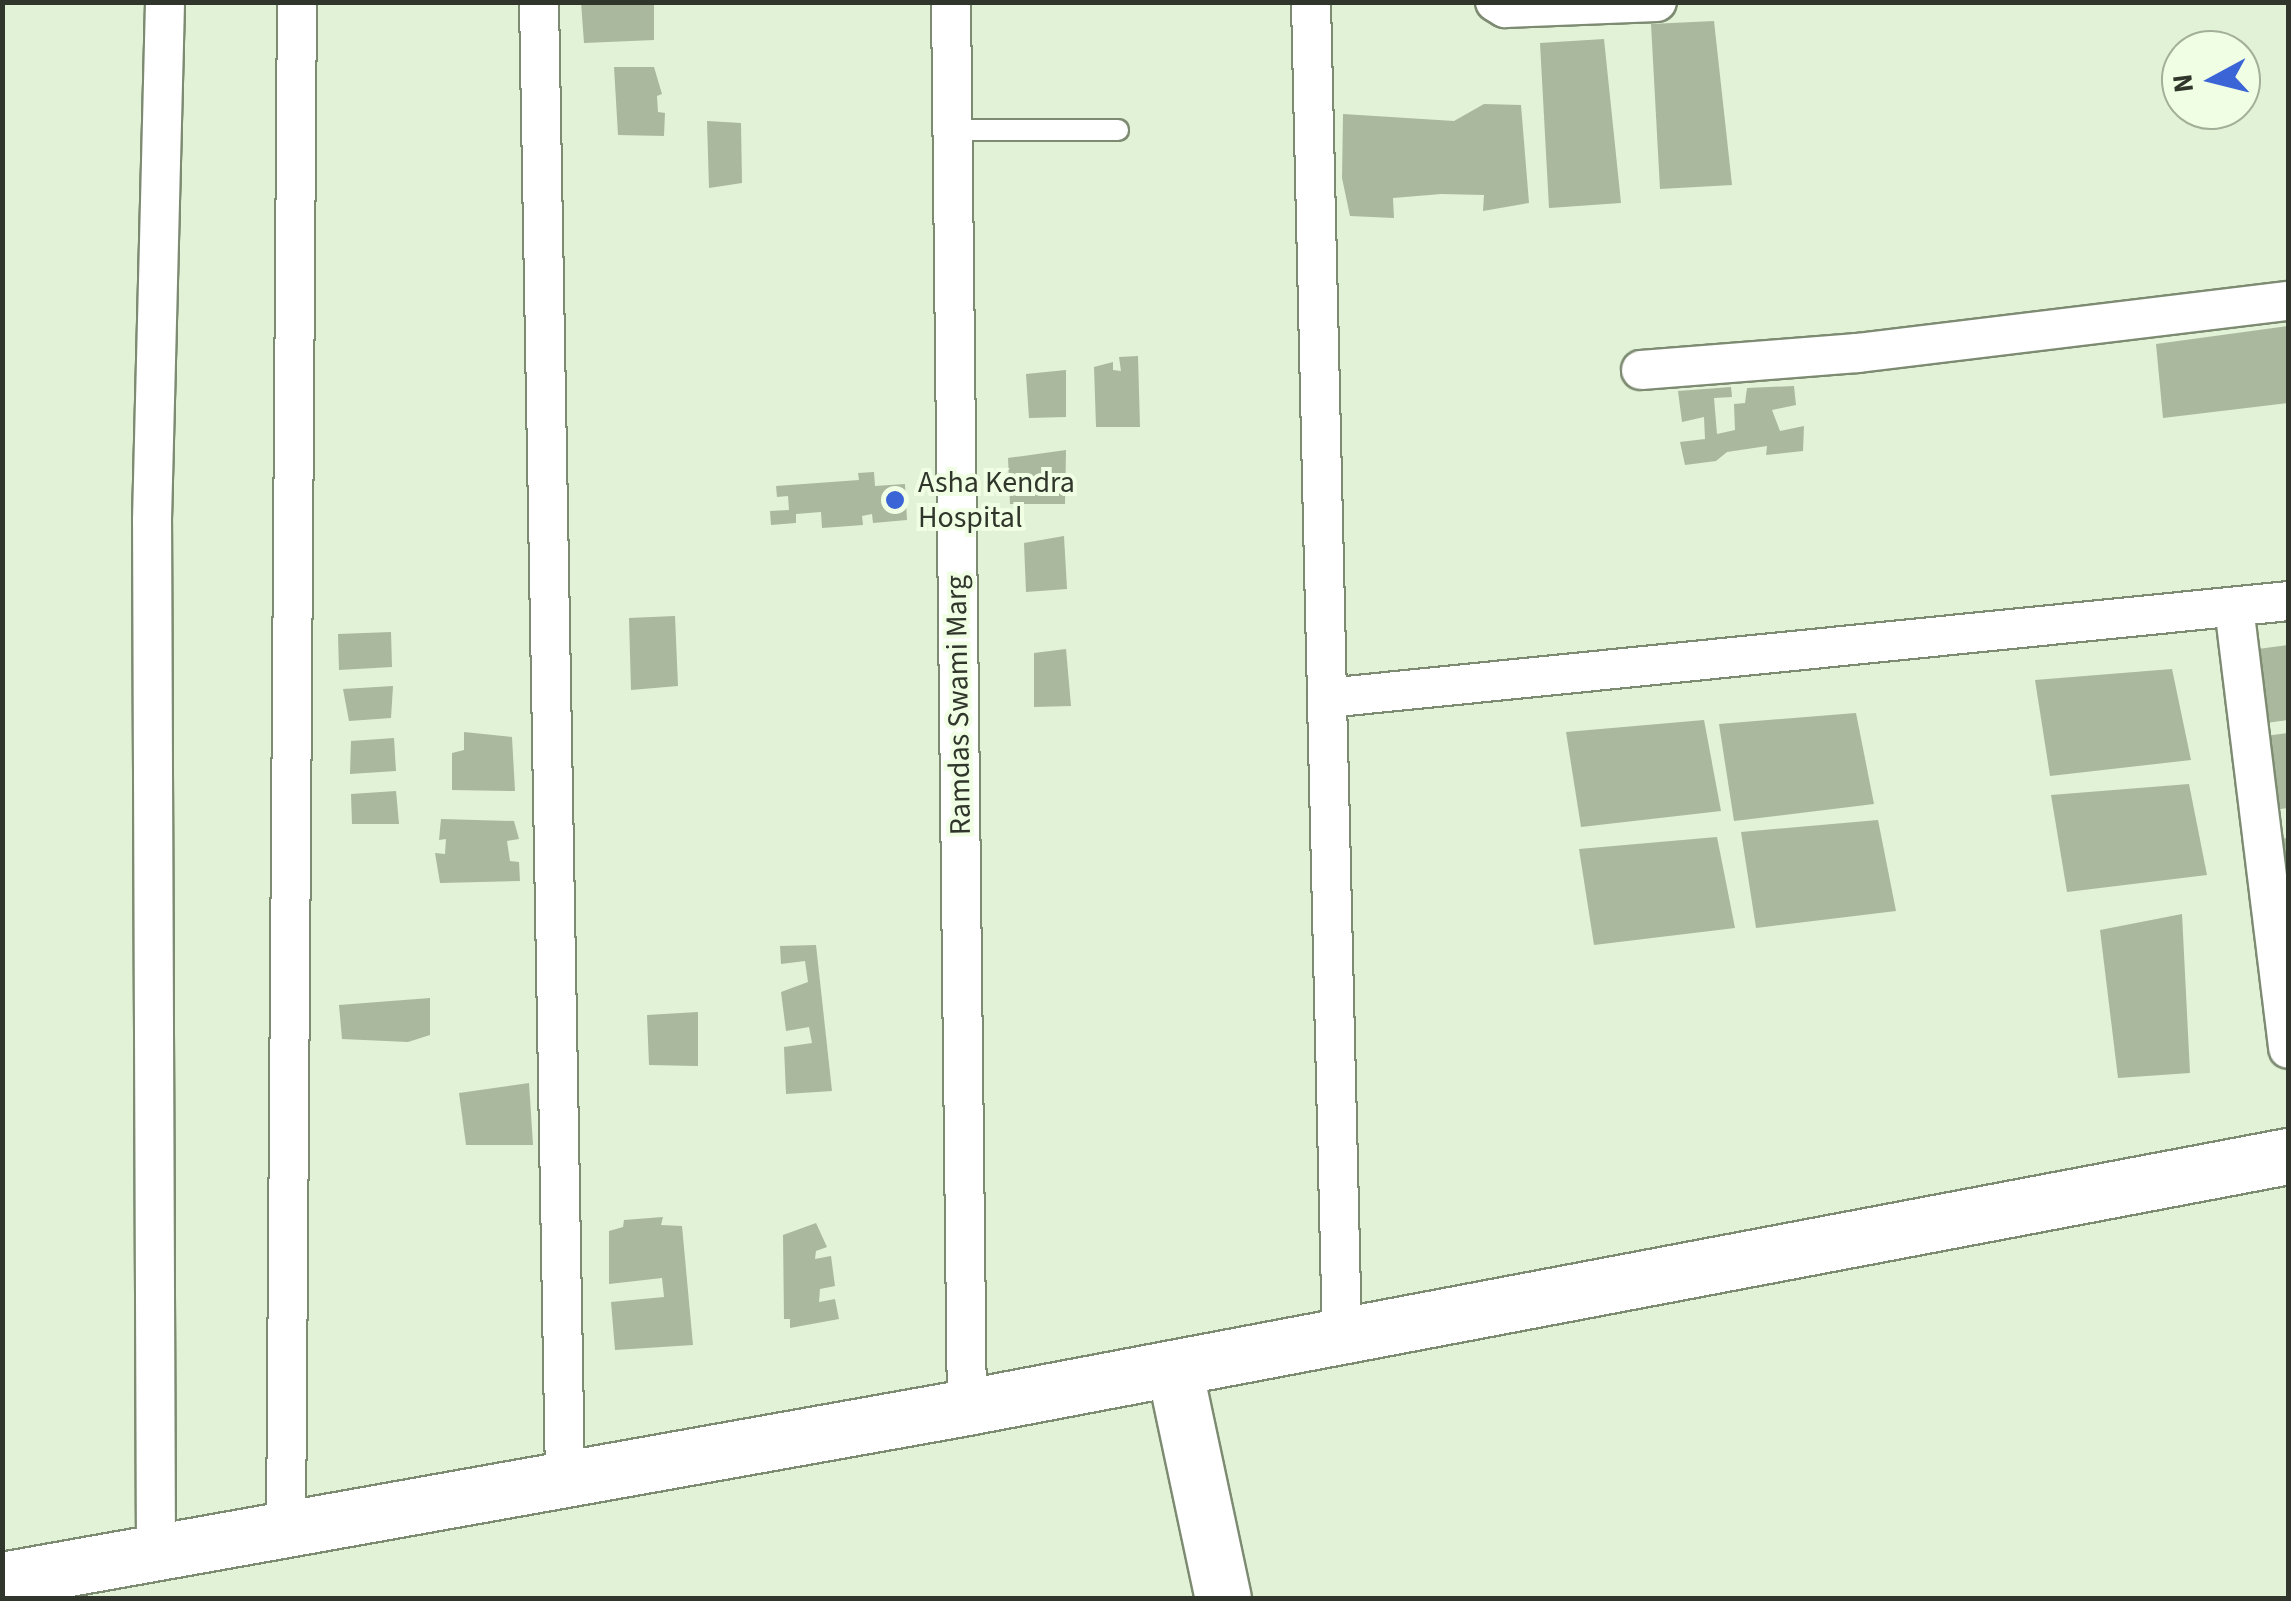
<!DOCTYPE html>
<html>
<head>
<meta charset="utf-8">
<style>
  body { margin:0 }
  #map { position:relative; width:2291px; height:1601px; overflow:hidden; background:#e2f2d6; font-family:"Source Sans 3",sans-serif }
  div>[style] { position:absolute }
  .building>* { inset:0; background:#aab89e }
  .roads { filter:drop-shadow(2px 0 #7d8b72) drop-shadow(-2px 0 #7d8b72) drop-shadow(0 2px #7d8b72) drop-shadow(0 -2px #7d8b72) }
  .lane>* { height:20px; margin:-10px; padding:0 10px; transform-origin:10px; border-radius:10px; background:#fff }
  .street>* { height:38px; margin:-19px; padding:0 19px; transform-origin:19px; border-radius:19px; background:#fff }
  .secondary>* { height:55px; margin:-27.5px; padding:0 27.5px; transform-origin:27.5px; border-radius:27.5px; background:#fff }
  .dots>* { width:28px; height:28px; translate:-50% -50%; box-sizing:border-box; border:5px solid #f0ffe3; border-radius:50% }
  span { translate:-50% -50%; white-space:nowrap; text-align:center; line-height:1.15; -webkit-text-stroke:8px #f0ffe3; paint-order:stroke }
  .poi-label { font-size:30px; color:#30362b }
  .left { translate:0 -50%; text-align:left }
  .street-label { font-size:30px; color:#30362b }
  .frame { position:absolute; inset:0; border:5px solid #30362b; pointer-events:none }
  .north { position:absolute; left:2161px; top:30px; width:100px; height:100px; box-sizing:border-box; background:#f0ffe3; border:2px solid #a3af99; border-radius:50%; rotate:263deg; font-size:28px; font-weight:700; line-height:40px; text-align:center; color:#30362b }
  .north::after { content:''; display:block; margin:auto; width:35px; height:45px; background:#3b65d6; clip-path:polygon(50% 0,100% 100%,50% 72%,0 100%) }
</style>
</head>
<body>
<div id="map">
  <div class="building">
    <i style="clip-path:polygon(581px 2px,654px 2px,654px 40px,584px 43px)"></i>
    <i style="clip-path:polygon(1714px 21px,1732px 185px,1660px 189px,1651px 24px)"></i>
    <i style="clip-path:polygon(1604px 39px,1621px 203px,1549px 208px,1540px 43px)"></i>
    <i style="clip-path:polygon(614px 67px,654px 67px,662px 94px,657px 96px,658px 112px,665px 113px,664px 136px,618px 135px)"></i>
    <i style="clip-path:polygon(1484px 104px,1521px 105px,1529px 203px,1483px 211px,1484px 195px,1441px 194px,1393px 198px,1394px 218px,1350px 216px,1342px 178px,1343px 114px,1454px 121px)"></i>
    <i style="clip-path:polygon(707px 121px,741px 123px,742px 183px,709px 188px)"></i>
    <i style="clip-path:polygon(2288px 326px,2288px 403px,2163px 418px,2156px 344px)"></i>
    <i style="clip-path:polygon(1138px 356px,1140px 427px,1096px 427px,1094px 367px,1113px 362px,1113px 370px,1121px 371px,1119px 357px)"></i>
    <i style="clip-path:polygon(1066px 370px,1066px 417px,1029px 418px,1026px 374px)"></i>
    <i style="clip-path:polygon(1794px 386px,1796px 405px,1772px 410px,1780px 431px,1804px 426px,1803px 451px,1766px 455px,1767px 446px,1727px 452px,1716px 461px,1685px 465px,1680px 442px,1705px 439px,1704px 417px,1682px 422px,1678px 391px,1731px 387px,1732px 397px,1714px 398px,1717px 434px,1735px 430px,1734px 404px,1745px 403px,1747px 388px)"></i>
    <i style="clip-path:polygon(1066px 450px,1065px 504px,1010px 504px,1008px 458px)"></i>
    <i style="clip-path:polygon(874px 472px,875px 486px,905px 484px,907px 520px,873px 523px,872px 514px,862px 516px,863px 525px,822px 528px,821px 512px,796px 514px,796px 523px,771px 525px,770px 511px,789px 510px,788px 496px,777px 497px,776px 486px,859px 480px,858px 473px)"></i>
    <i style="clip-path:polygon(1064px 536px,1067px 589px,1026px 592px,1024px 543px)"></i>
    <i style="clip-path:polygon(675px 616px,678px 686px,631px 690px,629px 618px)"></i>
    <i style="clip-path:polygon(391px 632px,392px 667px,339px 670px,338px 634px)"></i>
    <i style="clip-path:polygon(2288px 645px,2288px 720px,2266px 723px,2258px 649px)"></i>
    <i style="clip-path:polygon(1066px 649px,1071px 706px,1034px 707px,1034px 653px)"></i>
    <i style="clip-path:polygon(2172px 669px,2191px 760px,2050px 776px,2035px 680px)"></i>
    <i style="clip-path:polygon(393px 686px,391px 718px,349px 721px,343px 689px)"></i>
    <i style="clip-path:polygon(1856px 713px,1874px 804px,1734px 821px,1719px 724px)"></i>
    <i style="clip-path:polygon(1704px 720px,1721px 811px,1581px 827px,1566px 732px)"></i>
    <i style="clip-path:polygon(464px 732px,512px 737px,515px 791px,452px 790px,452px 753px,464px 750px)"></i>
    <i style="clip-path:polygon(2288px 733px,2288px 808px,2273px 810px,2265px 736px)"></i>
    <i style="clip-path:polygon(394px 738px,396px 771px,350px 774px,351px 741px)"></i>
    <i style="clip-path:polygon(2189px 784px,2207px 875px,2067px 892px,2051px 795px)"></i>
    <i style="clip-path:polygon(396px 791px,399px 824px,352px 824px,351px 794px)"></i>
    <i style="clip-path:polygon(441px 819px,514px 821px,519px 839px,507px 841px,510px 861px,519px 862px,520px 881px,440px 883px,435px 853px,445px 854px,446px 839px,439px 840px)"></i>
    <i style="clip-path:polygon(1878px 820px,1896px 911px,1756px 928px,1741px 832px)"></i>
    <i style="clip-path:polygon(1717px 837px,1735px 928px,1594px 945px,1579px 849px)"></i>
    <i style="clip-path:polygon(2288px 838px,2288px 919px,2278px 839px)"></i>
    <i style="clip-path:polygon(2182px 914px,2190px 1073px,2118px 1078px,2100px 930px)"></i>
    <i style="clip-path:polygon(816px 945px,832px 1091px,786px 1094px,784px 1047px,812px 1043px,809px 1027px,786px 1031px,781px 992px,808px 982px,805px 961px,781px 964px,780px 946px)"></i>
    <i style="clip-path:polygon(430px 998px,430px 1035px,408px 1042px,342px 1039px,339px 1005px)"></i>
    <i style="clip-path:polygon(698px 1012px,698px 1066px,649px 1065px,647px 1015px)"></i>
    <i style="clip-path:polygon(529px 1083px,533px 1145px,466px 1145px,459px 1093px)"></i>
    <i style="clip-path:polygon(663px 1217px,661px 1225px,682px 1226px,693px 1345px,615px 1350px,611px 1302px,664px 1297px,662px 1278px,609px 1284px,609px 1231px,623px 1227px,624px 1220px)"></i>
    <i style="clip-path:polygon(816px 1223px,827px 1247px,816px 1251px,815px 1259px,831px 1256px,835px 1286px,820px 1289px,819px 1302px,835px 1299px,839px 1319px,790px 1328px,790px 1319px,784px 1319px,783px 1235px)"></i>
  </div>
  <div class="roads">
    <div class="lane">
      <i style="left:952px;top:130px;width:166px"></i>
    </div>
    <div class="street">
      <i style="left:539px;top:2px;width:1478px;rotate:88.99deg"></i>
      <i style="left:951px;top:2px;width:1405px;rotate:89.35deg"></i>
      <i style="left:1311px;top:2px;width:696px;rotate:88.68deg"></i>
      <i style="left:1495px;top:2px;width:12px;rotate:31deg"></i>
      <i style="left:1505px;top:8px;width:152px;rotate:-2.3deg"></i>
      <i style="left:1641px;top:370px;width:217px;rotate:-4.5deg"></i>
      <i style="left:1857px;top:353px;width:434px;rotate:-6.9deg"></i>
      <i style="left:2234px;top:607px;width:445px;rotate:83deg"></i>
      <i style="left:1342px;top:1336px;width:638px;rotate:-91.35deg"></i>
      <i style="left:1327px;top:698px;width:966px;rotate:-5.76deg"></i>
      <i style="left:286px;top:1530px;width:1528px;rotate:-89.59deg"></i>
      <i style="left:156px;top:1553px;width:1033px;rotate:-90.22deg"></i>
      <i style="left:152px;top:520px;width:518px;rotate:-88.56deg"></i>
    </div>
    <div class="secondary">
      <i style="left:1174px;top:1368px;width:235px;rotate:78deg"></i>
      <i style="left:2px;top:1580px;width:980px;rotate:-10.16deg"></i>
      <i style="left:967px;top:1407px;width:1345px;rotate:-10.76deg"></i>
    </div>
  </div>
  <div class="dots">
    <i style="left:895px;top:500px;background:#3b65d6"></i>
  </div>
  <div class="poi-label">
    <span class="left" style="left:918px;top:500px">Asha Kendra<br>Hospital</span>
  </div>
  <div class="street-label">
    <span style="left:959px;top:705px;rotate:-91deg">Ramdas Swami Marg</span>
  </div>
  <div class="frame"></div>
  <div class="north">N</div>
</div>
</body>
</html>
